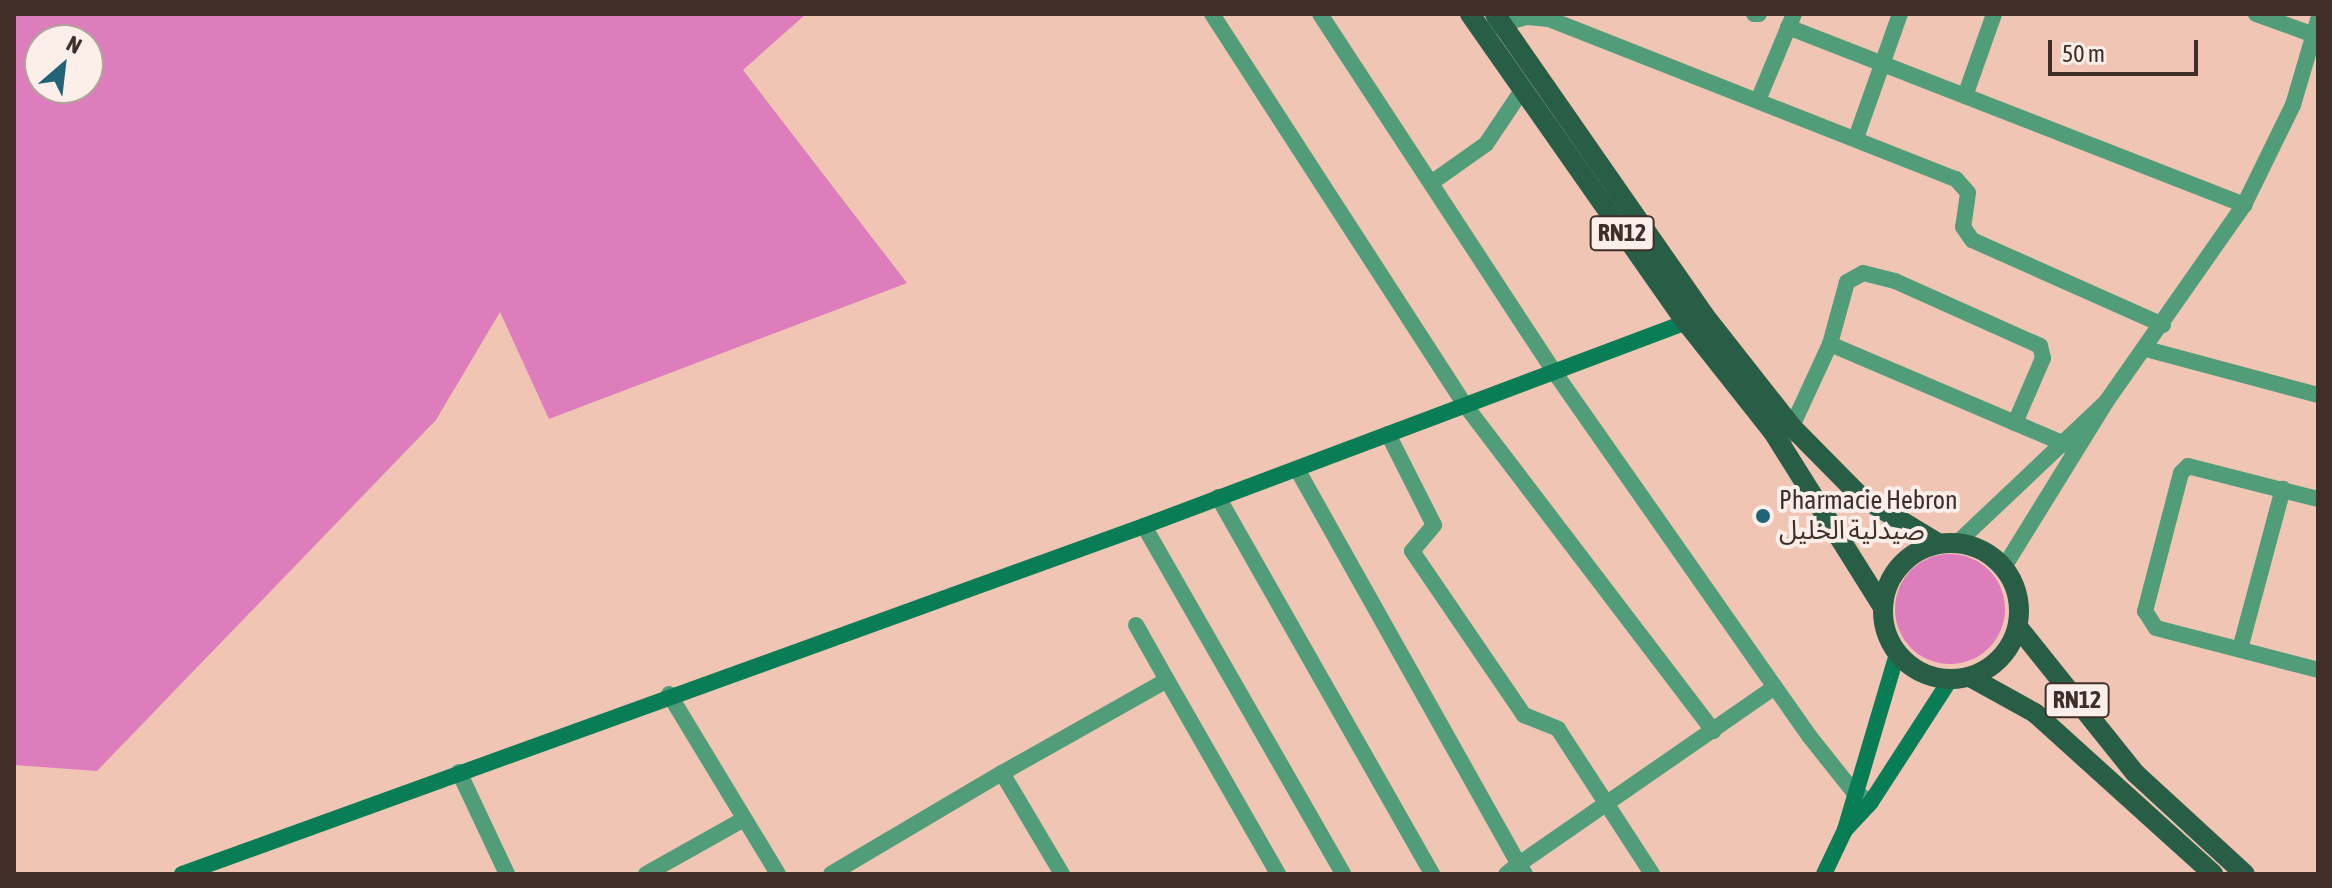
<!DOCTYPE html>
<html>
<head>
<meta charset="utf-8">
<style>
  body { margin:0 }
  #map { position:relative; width:2332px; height:888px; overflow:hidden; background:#f1c5b4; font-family:"Asap Condensed","Noto Sans Arabic",sans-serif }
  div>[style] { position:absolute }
  .green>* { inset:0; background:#dd7dbc }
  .round { border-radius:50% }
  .street>* { height:16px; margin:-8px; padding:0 8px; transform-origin:8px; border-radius:8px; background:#519d79 }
  .secondary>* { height:16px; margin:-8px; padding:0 8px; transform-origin:8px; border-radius:8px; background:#097d55 }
  .primary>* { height:20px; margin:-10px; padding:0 10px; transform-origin:10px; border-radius:10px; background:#295e46 }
  .primary>.ring { margin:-10px; padding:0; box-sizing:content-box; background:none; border:20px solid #295e46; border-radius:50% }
  .dots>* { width:22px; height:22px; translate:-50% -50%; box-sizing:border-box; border:4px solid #fceee9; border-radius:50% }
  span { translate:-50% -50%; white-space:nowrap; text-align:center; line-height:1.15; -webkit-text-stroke:8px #fceee9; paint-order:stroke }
  .shield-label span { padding:2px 6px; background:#fceee9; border:2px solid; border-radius:6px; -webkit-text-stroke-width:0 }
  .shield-label { font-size:24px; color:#402f29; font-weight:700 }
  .poi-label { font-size:26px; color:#402f29 }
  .left { translate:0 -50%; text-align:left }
  .frame { position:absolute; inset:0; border:16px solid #402f29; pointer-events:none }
  .north { position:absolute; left:24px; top:24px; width:80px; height:80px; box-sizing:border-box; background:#fceee9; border:2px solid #b1a29c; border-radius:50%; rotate:28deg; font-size:22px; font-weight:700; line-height:32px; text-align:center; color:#402f29 }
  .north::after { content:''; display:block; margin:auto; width:28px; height:36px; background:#216377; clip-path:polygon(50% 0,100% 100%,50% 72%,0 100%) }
  .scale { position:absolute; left:2048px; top:40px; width:150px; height:36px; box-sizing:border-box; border:4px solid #402f29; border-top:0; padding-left:10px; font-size:24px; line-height:28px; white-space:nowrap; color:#402f29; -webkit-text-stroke:6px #fceee9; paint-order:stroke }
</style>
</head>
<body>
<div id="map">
  <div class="green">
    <i style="clip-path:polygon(evenodd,14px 14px,806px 14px,743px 70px,907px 283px,549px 419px,500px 312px,436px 420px,97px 771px,14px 765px,14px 14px,40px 40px,88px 40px,88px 88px,40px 88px,40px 40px)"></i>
    <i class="round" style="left:1895px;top:554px;width:110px;height:110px"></i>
  </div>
  <div class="street">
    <i style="left:1212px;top:14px;width:466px;rotate:57.1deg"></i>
    <i style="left:1465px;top:405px;width:410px;rotate:52.7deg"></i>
    <i style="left:1320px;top:14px;width:429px;rotate:56.8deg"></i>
    <i style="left:1555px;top:373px;width:444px;rotate:55deg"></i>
    <i style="left:1810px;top:737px;width:69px;rotate:51.5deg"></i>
    <i style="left:1853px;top:791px;width:15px;rotate:32deg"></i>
    <i style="left:1754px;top:14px;width:5px"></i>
    <i style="left:2256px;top:14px;width:62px;rotate:19.9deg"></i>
    <i style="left:1493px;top:26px;width:35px;rotate:-15deg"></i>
    <i style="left:1527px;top:17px;width:22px;rotate:5deg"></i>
    <i style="left:1549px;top:19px;width:437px;rotate:21.5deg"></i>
    <i style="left:1956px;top:179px;width:18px;rotate:49deg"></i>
    <i style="left:1968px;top:193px;width:34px;rotate:98deg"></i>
    <i style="left:1963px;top:227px;width:16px;rotate:55deg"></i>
    <i style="left:1972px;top:240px;width:209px;rotate:24deg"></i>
    <i style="left:1788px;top:27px;width:490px;rotate:21.3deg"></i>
    <i style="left:1965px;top:96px;width:87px;rotate:-70.5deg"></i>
    <i style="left:1759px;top:98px;width:91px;rotate:-67.4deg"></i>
    <i style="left:1856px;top:138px;width:132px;rotate:-70.5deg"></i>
    <i style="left:1431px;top:183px;width:67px;rotate:-35.3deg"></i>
    <i style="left:1486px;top:144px;width:63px;rotate:-56.1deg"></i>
    <i style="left:1830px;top:344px;width:263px;rotate:23.1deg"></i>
    <i style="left:2146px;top:349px;width:178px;rotate:15deg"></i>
    <i style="left:2106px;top:402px;width:241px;rotate:-55deg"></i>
    <i style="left:2244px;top:205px;width:111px;rotate:-63.9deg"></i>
    <i style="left:2293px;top:105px;width:89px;rotate:-73.6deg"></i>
    <i style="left:1388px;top:434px;width:102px;rotate:63.2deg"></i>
    <i style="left:1434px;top:525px;width:34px;rotate:130deg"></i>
    <i style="left:1412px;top:551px;width:199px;rotate:55.7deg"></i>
    <i style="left:1524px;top:715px;width:37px;rotate:22deg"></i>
    <i style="left:1558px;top:729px;width:173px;rotate:57deg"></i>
    <i style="left:1788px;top:435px;width:100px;rotate:-65.2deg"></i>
    <i style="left:1830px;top:344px;width:64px;rotate:-74.7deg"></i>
    <i style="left:1847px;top:282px;width:18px;rotate:-29deg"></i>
    <i style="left:1863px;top:273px;width:33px;rotate:14deg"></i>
    <i style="left:1895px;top:281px;width:159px;rotate:24.1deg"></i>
    <i style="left:2040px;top:346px;width:12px;rotate:76deg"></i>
    <i style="left:2043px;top:358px;width:71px;rotate:113.3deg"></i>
    <i style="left:1297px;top:469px;width:453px;rotate:60.7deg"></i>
    <i style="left:1519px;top:864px;width:16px;rotate:142deg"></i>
    <i style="left:1218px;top:497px;width:434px;rotate:60.4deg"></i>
    <i style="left:2318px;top:499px;width:134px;rotate:-165.8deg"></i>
    <i style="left:2188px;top:466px;width:10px;rotate:135deg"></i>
    <i style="left:2181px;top:473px;width:143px;rotate:104.6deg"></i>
    <i style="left:2145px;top:611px;width:20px;rotate:57deg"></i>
    <i style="left:2156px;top:628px;width:167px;rotate:14.5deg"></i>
    <i style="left:1144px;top:526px;width:401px;rotate:60.2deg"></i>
    <i style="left:1957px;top:543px;width:205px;rotate:-43.4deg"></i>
    <i style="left:2106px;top:402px;width:194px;rotate:121.7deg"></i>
    <i style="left:1136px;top:625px;width:63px;rotate:60.6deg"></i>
    <i style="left:2240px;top:649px;width:166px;rotate:-75deg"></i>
    <i style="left:669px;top:694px;width:210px;rotate:58.8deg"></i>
    <i style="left:459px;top:772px;width:113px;rotate:64.8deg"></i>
    <i style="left:646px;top:874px;width:112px;rotate:-29.3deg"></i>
    <i style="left:831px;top:874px;width:199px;rotate:-30.6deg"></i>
    <i style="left:1062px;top:874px;width:117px;rotate:-120.7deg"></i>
    <i style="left:1002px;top:773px;width:189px;rotate:-29.4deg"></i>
    <i style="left:1167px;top:680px;width:224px;rotate:60.2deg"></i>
    <i style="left:1525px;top:874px;width:12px;rotate:-121deg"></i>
    <i style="left:1519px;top:864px;width:311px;rotate:-34.7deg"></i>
  </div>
  <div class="secondary">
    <i style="left:1897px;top:654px;width:184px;rotate:106.5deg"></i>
    <i style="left:1845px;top:830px;width:38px;rotate:-47deg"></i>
    <i style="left:1871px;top:802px;width:145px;rotate:-57.1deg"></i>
    <i style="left:182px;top:874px;width:1023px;rotate:-19.89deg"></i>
    <i style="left:1144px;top:526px;width:591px;rotate:-20.61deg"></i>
    <i style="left:1824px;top:874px;width:49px;rotate:-64.5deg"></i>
  </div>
  <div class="primary">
    <i style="left:1470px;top:14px;width:376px;rotate:55deg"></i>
    <i style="left:1686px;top:322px;width:140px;rotate:51.7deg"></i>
    <i style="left:1773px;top:432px;width:205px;rotate:57.9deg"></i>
    <i style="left:1495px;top:14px;width:366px;rotate:55.2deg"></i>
    <i style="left:1704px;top:315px;width:142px;rotate:51.8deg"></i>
    <i style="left:1792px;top:427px;width:97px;rotate:45.4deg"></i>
    <i style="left:1860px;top:496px;width:91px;rotate:31.1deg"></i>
    <i class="ring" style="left:1883px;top:543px;width:116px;height:116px"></i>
    <i style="left:2018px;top:627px;width:187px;rotate:51.3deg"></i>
    <i style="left:2135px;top:773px;width:149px;rotate:42.6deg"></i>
    <i style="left:1970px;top:677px;width:74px;rotate:29deg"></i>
    <i style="left:2035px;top:713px;width:240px;rotate:42.1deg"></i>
  </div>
  <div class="dots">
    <i style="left:1763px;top:516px;background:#216377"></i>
  </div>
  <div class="shield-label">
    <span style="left:1622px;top:233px">RN12</span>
    <span style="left:2077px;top:700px">RN12</span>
  </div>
  <div class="poi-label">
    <span class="left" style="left:1779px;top:516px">Pharmacie Hebron<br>صيدلية الخليل</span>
  </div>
  <div class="frame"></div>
  <div class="north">N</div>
  <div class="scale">50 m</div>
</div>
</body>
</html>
